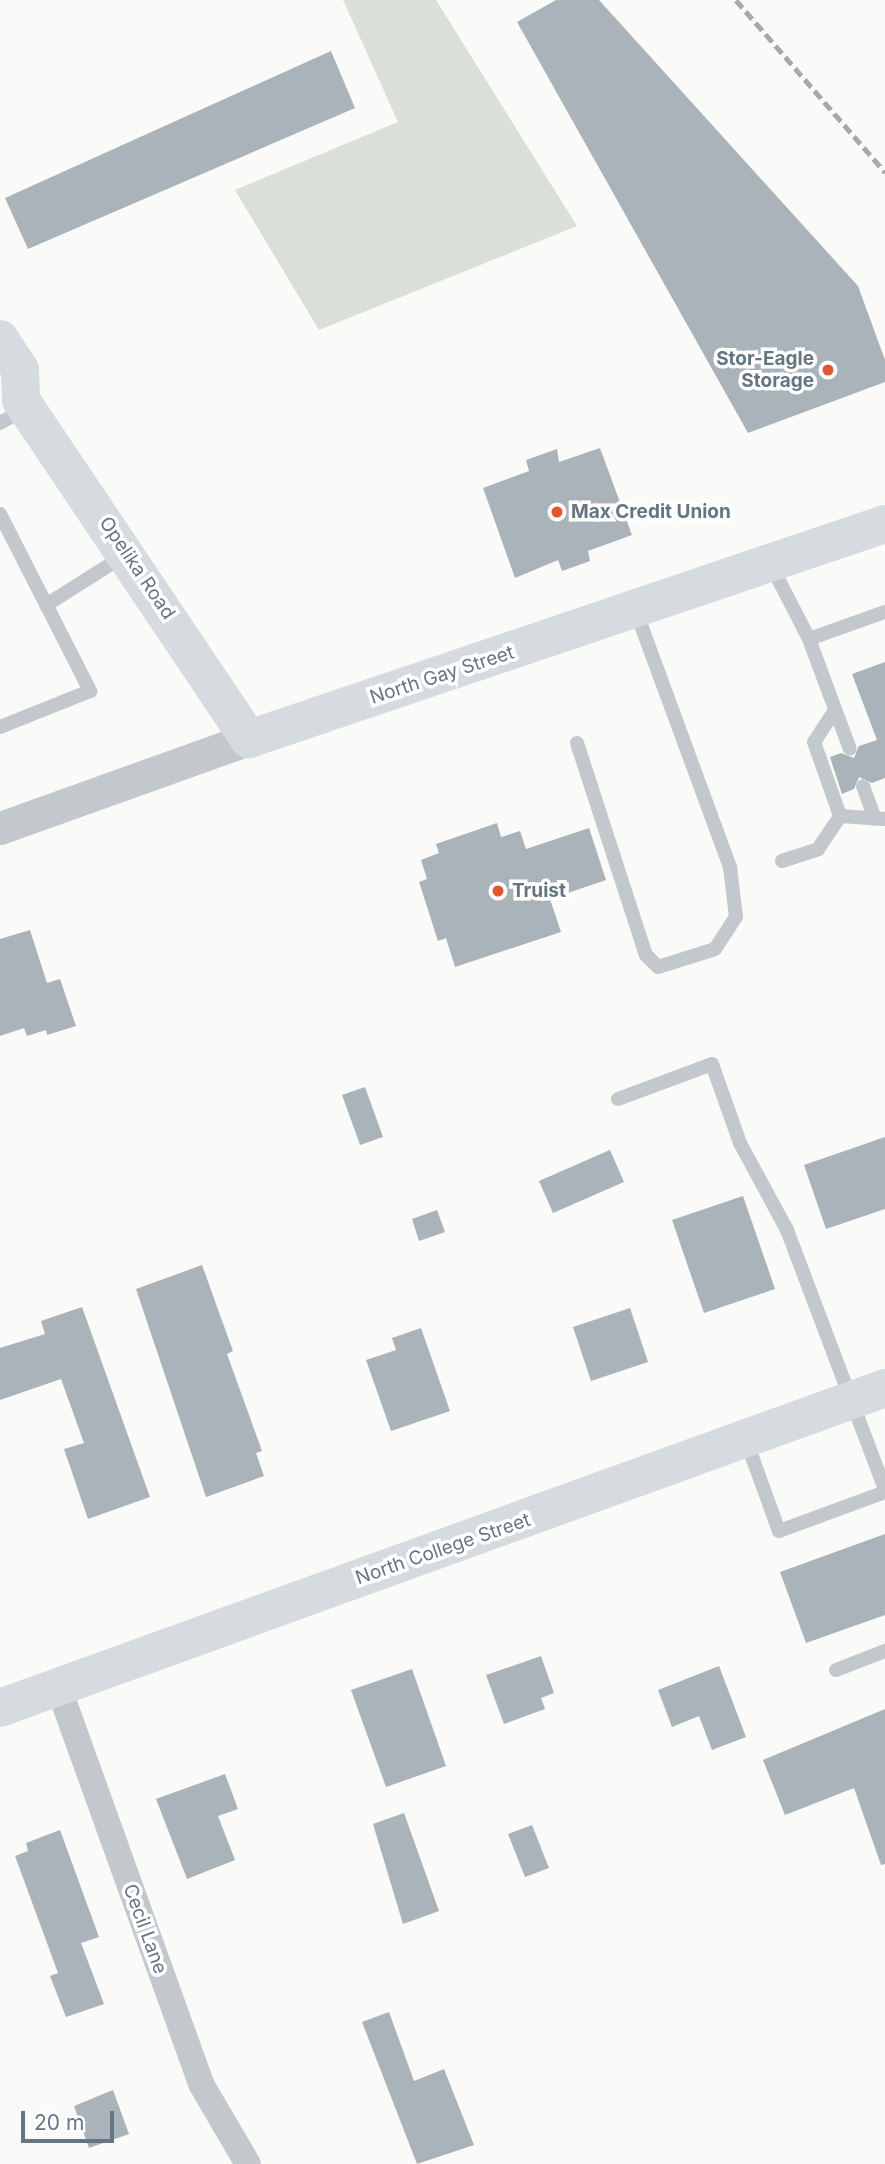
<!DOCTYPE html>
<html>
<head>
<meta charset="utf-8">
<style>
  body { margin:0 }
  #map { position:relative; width:885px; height:2164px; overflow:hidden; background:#fafaf8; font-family:Inter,sans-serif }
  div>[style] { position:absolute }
  .green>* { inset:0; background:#dadfd7 }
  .building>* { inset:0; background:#aab3b9 }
  .service>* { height:14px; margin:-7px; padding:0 7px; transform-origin:7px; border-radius:7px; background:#c3c8cc }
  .minor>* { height:26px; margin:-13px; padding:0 13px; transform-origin:13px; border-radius:13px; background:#c3c8cc }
  .tertiary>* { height:33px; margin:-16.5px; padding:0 16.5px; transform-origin:16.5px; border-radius:16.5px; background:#c3c8cc }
  .secondary>* { height:38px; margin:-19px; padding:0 19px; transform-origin:19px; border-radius:19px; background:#d6dbdf }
  .primary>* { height:38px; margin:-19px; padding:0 19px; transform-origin:19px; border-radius:19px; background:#d6dbdf }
  .rail>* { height:5px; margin-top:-2.5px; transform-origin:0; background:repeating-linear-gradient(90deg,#a2aab0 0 10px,transparent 0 15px) }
  .dots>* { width:19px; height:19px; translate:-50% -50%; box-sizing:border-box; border:4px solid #fff; border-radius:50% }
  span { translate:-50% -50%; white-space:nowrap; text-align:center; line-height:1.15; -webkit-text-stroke:7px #fff; paint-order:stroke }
  .poi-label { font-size:19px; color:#657683; font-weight:700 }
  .right { translate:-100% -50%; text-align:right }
  .left { translate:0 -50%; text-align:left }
  .street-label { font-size:19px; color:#657683 }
  .scale { position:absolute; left:21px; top:2111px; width:93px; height:32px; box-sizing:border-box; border:4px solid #657683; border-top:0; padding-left:9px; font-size:21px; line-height:24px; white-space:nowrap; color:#657683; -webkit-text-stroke:5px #fff; paint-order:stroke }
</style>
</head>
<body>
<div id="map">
  <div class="green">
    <i style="clip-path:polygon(343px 0,436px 0,577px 226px,319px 330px,235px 190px,398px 122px)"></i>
  </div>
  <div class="building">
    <i style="clip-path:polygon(556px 0,599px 0,858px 286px,885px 360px,885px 382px,748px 433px,517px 22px)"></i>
    <i style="clip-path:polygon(331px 51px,355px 108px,28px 249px,5px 198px)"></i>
    <i style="clip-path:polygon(600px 448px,632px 535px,588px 551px,590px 561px,562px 571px,558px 560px,515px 578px,483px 488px,529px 471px,526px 460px,557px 449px,559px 462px)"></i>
    <i style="clip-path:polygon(885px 662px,885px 778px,872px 783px,859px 777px,854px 789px,842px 794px,830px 757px,841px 753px,854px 758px,859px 746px,877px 740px,852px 674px)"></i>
    <i style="clip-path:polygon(497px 823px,501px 837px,520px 831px,526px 849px,589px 828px,606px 880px,550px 899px,561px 932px,455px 967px,446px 938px,438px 941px,419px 882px,427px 879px,421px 860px,439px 853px,436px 844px)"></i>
    <i style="clip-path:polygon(30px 930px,47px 983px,60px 979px,76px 1026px,47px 1035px,46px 1030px,27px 1036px,24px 1028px,0 1036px,0 939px)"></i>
    <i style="clip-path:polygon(365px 1087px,383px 1137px,360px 1145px,342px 1095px)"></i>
    <i style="clip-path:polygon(885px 1137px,885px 1209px,826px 1229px,804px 1165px)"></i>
    <i style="clip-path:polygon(610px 1150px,624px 1182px,553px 1213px,539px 1181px)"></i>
    <i style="clip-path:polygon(743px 1196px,775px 1289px,704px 1313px,672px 1220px)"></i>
    <i style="clip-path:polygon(437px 1210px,445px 1232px,419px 1241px,412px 1219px)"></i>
    <i style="clip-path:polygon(202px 1265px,233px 1351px,227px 1354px,262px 1451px,256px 1453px,264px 1476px,206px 1497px,136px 1289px)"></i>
    <i style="clip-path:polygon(82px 1307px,150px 1497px,88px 1519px,64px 1449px,84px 1443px,61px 1379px,0 1400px,0 1348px,45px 1334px,41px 1321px)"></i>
    <i style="clip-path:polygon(630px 1308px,648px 1362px,591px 1381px,573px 1327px)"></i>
    <i style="clip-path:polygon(421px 1328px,450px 1411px,391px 1431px,366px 1360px,396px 1350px,392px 1338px)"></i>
    <i style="clip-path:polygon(885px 1534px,885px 1615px,806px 1643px,780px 1572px)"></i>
    <i style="clip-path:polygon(541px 1656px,554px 1693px,541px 1698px,545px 1709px,504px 1724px,486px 1675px)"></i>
    <i style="clip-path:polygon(719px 1666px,746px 1737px,712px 1750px,699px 1716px,672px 1727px,658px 1690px)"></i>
    <i style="clip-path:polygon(412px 1669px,446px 1766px,386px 1787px,351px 1690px)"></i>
    <i style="clip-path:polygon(885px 1709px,885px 1864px,881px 1865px,854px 1788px,785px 1815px,763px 1760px)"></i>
    <i style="clip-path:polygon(225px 1774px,238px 1809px,218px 1816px,235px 1860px,187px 1879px,156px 1799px)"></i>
    <i style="clip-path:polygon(404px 1813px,439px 1911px,403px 1924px,373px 1824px)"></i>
    <i style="clip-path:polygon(532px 1825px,549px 1868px,525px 1877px,508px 1834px)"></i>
    <i style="clip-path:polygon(60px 1830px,99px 1937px,81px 1943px,104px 2004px,66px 2017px,50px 1976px,58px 1973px,15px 1856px,28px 1851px,26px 1843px)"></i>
    <i style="clip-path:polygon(389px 2012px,414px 2081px,444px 2069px,474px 2145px,417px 2164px,362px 2022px)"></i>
    <i style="clip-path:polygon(113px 2090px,129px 2134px,89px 2148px,74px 2106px)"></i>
  </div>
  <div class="service">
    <i style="left:0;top:423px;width:29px;rotate:-29deg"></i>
    <i style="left:0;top:514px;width:199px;rotate:63deg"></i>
    <i style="left:90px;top:691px;width:97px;rotate:158.2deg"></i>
    <i style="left:771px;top:565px;width:83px;rotate:62.8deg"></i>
    <i style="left:809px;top:639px;width:117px;rotate:69.6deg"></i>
    <i style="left:46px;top:605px;width:93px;rotate:-32.3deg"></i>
    <i style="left:809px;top:639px;width:81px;rotate:-19.6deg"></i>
    <i style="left:835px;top:710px;width:38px;rotate:123deg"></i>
    <i style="left:814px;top:742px;width:78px;rotate:70.6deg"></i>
    <i style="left:577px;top:743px;width:223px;rotate:72deg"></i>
    <i style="left:646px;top:955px;width:17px;rotate:45deg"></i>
    <i style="left:658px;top:967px;width:60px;rotate:-17.5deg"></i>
    <i style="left:715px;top:949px;width:38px;rotate:-57deg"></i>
    <i style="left:736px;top:917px;width:50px;rotate:-96.8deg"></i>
    <i style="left:730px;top:867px;width:273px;rotate:-110.2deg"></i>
    <i style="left:863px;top:786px;width:35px;rotate:70deg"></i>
    <i style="left:840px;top:816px;width:45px;rotate:3.8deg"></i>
    <i style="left:782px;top:861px;width:38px;rotate:-18deg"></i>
    <i style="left:818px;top:849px;width:40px;rotate:-56deg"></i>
    <i style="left:618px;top:1099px;width:100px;rotate:-20.4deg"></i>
    <i style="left:712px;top:1064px;width:84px;rotate:70.5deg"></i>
    <i style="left:740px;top:1143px;width:99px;rotate:61.6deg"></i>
    <i style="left:787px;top:1230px;width:278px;rotate:69.3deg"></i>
    <i style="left:746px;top:1440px;width:97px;rotate:70.1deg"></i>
    <i style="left:779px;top:1531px;width:113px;rotate:-20.2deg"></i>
    <i style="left:836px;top:1670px;width:53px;rotate:-21.2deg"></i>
  </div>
  <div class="minor">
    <i style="left:58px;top:1686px;width:423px;rotate:70.2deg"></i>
    <i style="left:201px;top:2084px;width:93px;rotate:59.6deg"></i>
  </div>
  <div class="tertiary">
    <i style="left:0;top:828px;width:264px;rotate:-19.7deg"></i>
  </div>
  <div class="secondary">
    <i style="left:0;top:1708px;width:941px;rotate:-19.88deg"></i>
  </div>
  <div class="primary">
    <i style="left:0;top:339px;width:37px;rotate:57deg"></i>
    <i style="left:20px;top:370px;width:30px;rotate:88deg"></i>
    <i style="left:21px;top:400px;width:409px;rotate:56.1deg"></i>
    <i style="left:249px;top:739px;width:671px;rotate:-18.68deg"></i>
  </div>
  <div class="rail">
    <i style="left:736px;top:0;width:228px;rotate:49.1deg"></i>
  </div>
  <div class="dots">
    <i style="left:828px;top:370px;background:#e4572e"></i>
    <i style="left:557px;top:512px;background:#e4572e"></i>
    <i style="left:498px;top:891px;background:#e4572e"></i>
  </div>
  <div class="poi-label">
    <span class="right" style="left:814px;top:370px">Stor-Eagle<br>Storage</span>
    <span class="left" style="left:571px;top:512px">Max Credit Union</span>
    <span class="left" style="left:512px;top:891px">Truist</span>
  </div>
  <div class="street-label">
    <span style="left:137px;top:568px;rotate:56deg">Opelika Road</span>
    <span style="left:442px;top:675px;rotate:-18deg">North Gay Street</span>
    <span style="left:443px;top:1549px;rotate:-19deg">North College Street</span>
    <span style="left:145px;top:1929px;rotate:70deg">Cecil Lane</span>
  </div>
  <div class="scale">20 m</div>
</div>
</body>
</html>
